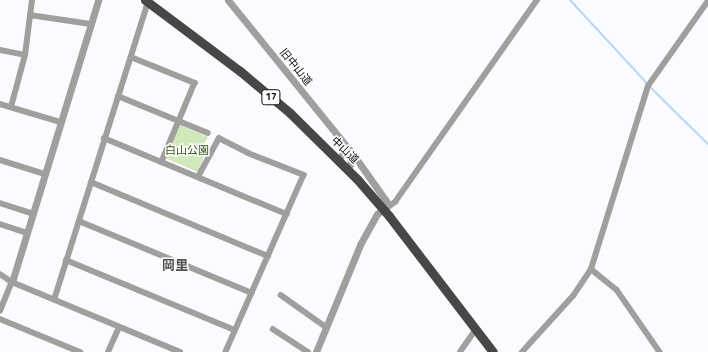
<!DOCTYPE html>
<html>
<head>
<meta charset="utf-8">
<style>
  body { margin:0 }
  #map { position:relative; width:708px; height:352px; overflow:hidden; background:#fafbff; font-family:"Titillium Web","Noto Sans JP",sans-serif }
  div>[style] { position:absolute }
  .green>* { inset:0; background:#cfe9bb }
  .stream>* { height:2px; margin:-1px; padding:0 1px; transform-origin:1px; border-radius:1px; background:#b5d6f4 }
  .minor>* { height:5.5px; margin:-2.75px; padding:0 2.75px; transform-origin:2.75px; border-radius:2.75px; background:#a09f9d }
  .tertiary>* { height:7px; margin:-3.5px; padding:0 3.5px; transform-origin:3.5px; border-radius:3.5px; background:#a09f9d }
  .trunk>* { height:9px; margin:-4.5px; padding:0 4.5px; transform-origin:4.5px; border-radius:4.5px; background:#494745 }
  span { translate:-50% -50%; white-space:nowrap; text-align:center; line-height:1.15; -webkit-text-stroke:3px #fff; paint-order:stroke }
  .shield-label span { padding:1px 3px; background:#fff; border:1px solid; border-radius:3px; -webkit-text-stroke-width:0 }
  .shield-label { font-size:10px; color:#121213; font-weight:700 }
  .street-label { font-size:11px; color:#121213 }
  .park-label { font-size:11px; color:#355312 }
  .quarter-label { font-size:13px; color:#515255; font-weight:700 }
</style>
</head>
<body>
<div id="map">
  <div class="green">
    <i style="clip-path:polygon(180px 125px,208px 137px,204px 144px,208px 146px,198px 172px,165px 158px)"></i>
  </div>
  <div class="stream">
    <i style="left:570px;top:0;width:122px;rotate:47.3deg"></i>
    <i style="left:653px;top:90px;width:77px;rotate:44.5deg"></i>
  </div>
  <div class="minor">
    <i style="left:30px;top:15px;width:61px;rotate:8.5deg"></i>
    <i style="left:0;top:50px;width:25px;rotate:11deg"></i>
    <i style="left:131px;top:57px;width:69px;rotate:22.1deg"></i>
    <i style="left:195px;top:83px;width:86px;rotate:112.7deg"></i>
    <i style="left:118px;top:96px;width:97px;rotate:22.3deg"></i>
    <i style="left:0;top:104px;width:63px;rotate:16.7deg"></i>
    <i style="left:11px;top:107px;width:54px;rotate:-74.9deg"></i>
    <i style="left:25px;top:55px;width:55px;rotate:-82.7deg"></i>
    <i style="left:104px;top:138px;width:198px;rotate:22.6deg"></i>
    <i style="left:0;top:160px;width:47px;rotate:17.3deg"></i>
    <i style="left:198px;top:177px;width:44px;rotate:-61.7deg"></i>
    <i style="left:219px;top:138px;width:33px;rotate:27deg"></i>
    <i style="left:248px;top:153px;width:60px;rotate:21.4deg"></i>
    <i style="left:304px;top:175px;width:193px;rotate:113.8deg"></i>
    <i style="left:91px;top:182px;width:192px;rotate:22.7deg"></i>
    <i style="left:0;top:203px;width:35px;rotate:18deg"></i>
    <i style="left:384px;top:210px;width:14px;rotate:-36deg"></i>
    <i style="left:395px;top:202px;width:247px;rotate:-54.9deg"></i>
    <i style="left:79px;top:221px;width:187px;rotate:22.6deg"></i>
    <i style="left:0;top:224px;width:28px;rotate:18deg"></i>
    <i style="left:66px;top:260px;width:183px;rotate:22.5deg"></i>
    <i style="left:591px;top:269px;width:33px;rotate:39deg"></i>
    <i style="left:617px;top:290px;width:75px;rotate:55.3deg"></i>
    <i style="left:0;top:274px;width:14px;rotate:34deg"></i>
    <i style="left:12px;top:282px;width:182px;rotate:22.6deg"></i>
    <i style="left:281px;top:295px;width:55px;rotate:35.4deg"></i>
    <i style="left:54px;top:300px;width:312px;rotate:-72.5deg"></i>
    <i style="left:0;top:311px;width:31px;rotate:-68deg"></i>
    <i style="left:0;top:319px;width:87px;rotate:22.4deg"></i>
    <i style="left:273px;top:329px;width:42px;rotate:33.3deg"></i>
    <i style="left:108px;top:352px;width:27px;rotate:-66deg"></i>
    <i style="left:460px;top:352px;width:28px;rotate:-55deg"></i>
    <i style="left:522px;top:352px;width:76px;rotate:-47.7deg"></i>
    <i style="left:573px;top:296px;width:32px;rotate:-56deg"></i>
    <i style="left:591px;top:269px;width:192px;rotate:-72.7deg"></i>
    <i style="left:648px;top:86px;width:104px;rotate:-54.8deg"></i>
  </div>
  <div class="tertiary">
    <i style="left:228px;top:0;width:202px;rotate:51deg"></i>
    <i style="left:355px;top:157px;width:54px;rotate:54.8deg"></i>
    <i style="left:386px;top:201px;width:6px;rotate:90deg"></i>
    <i style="left:386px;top:207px;width:11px;rotate:142deg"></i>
    <i style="left:377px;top:214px;width:35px;rotate:119deg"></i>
    <i style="left:360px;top:245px;width:116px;rotate:112.4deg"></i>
    <i style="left:338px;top:160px;width:15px;rotate:-53deg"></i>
    <i style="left:347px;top:169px;width:7px;rotate:-56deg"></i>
    <i style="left:351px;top:163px;width:11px;rotate:-100deg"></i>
    <i style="left:12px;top:282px;width:295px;rotate:-73deg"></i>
  </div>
  <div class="trunk">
    <i style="left:145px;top:0;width:119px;rotate:36.8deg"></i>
    <i style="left:240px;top:71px;width:65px;rotate:40deg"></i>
    <i style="left:290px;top:113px;width:94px;rotate:44.6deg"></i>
    <i style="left:357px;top:179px;width:49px;rotate:49.1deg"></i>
    <i style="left:389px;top:216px;width:171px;rotate:52.6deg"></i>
  </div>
  <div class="shield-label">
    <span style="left:271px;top:97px">17</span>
  </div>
  <div class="street-label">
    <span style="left:296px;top:67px;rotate:51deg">旧中山道</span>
    <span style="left:345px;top:150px;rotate:44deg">中山道</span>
  </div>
  <div class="park-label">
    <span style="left:187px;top:150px">白山公園</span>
  </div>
  <div class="quarter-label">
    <span style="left:175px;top:265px">岡里</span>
  </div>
</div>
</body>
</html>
